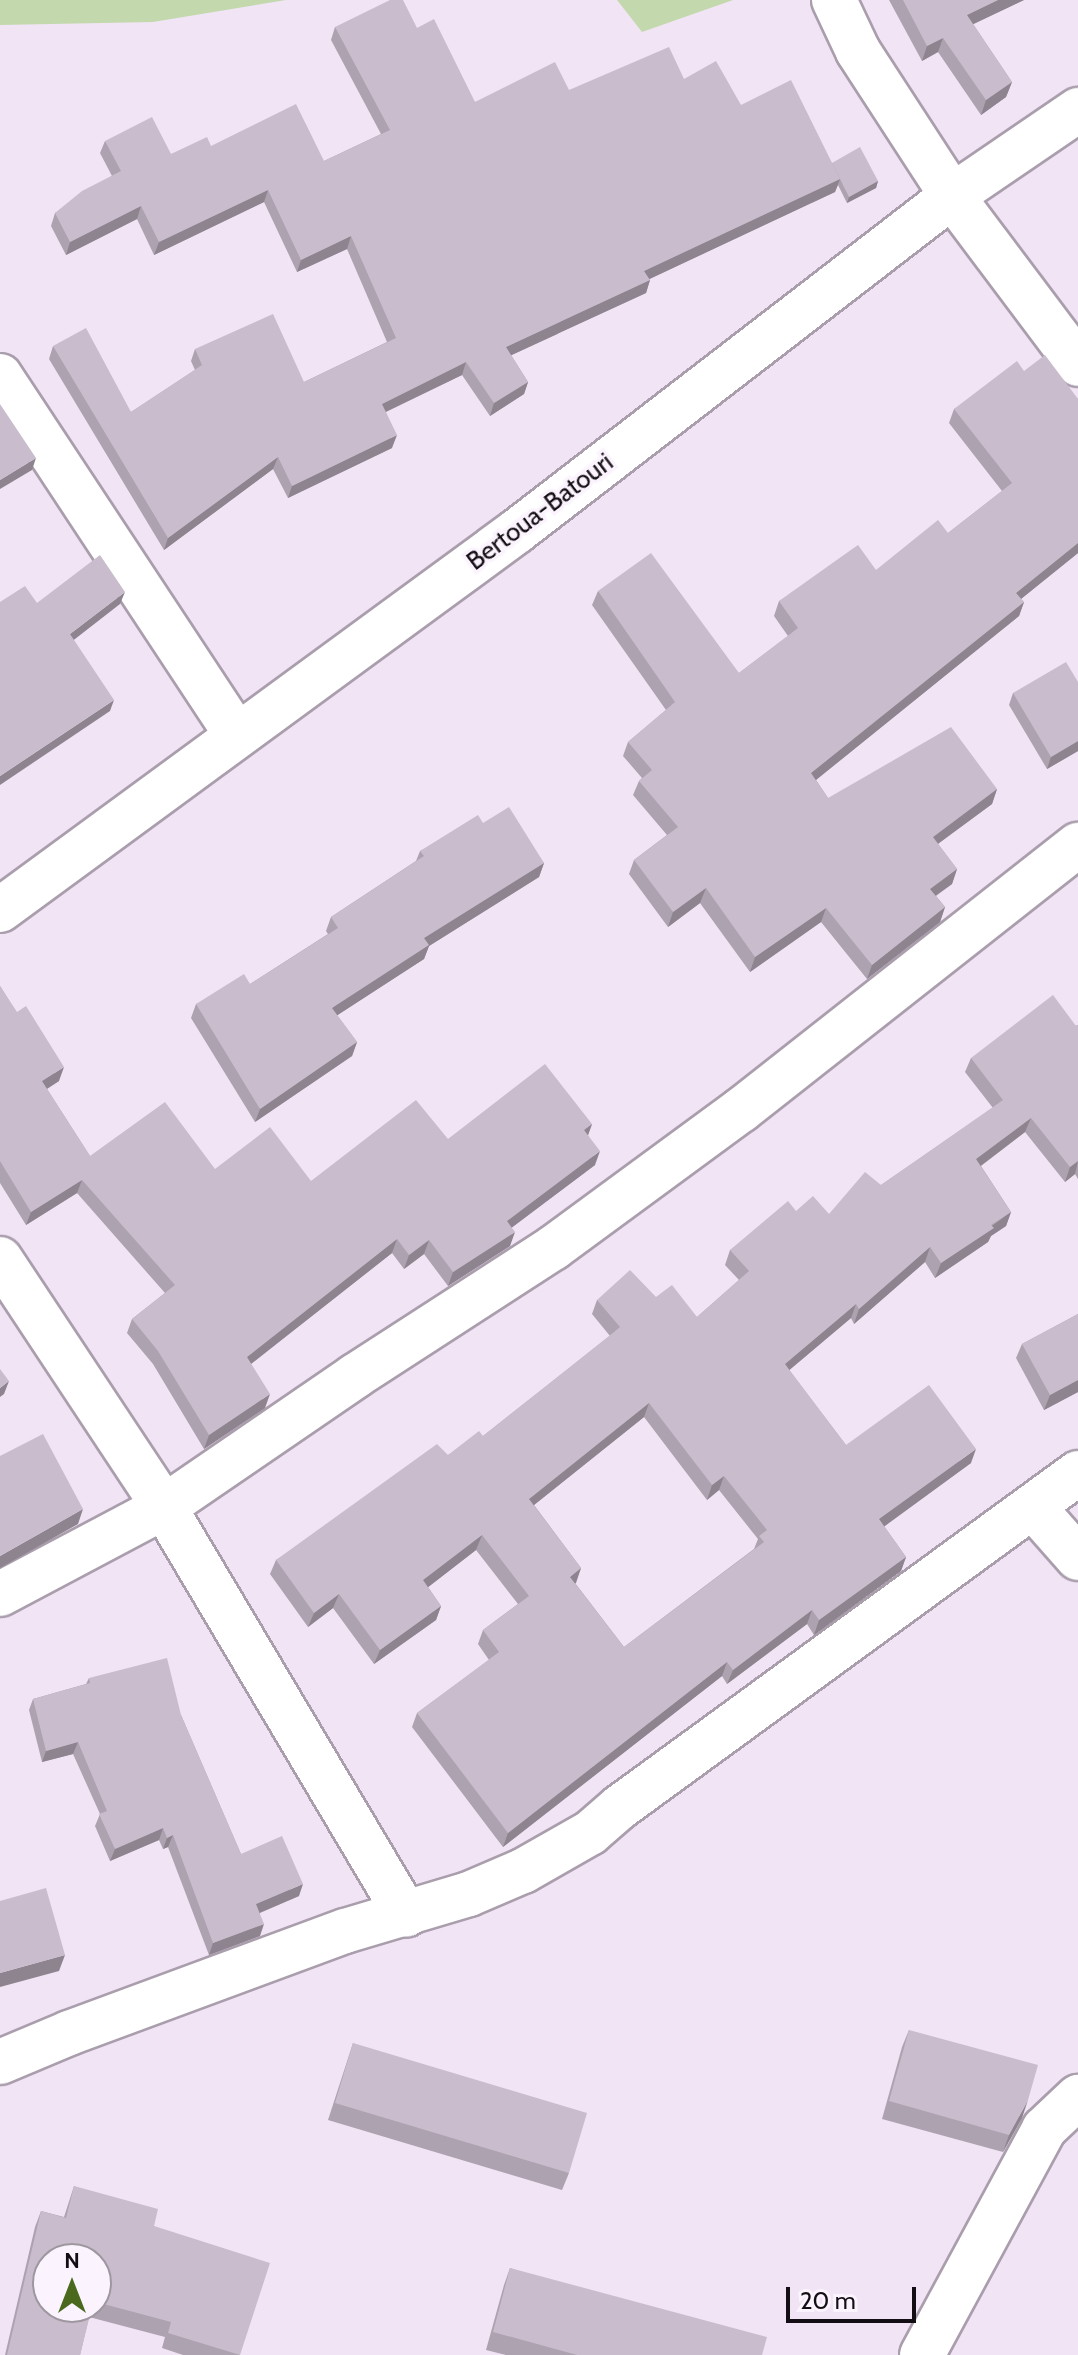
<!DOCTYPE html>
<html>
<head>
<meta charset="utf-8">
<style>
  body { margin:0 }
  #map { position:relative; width:1078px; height:2355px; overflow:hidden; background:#f1e4f4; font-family:Cabin,sans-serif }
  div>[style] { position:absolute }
  .green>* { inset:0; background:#c3d9ad }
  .roads { filter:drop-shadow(2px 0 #aa9ead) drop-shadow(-2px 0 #aa9ead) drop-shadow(0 2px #aa9ead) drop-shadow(0 -2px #aa9ead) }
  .street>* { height:44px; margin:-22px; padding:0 22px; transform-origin:22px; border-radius:22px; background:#fff }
  .highway>* { height:44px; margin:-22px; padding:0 22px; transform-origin:22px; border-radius:22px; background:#fff }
  .wall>* { inset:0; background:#ada2af }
  .shaded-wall>* { inset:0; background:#8d848f }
  .building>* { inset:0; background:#c9bccc }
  span { translate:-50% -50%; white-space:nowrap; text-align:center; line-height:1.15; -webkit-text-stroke:7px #fbf3fd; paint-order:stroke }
  .street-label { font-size:26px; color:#130e14 }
  .north { position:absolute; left:32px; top:2243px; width:80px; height:80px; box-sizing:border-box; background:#fbf3fd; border:2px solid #9e97a0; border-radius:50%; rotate:0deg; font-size:22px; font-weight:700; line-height:32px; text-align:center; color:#130e14 }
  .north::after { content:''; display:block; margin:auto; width:28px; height:36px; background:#4a691d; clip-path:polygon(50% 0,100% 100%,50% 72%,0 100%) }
  .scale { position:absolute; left:786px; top:2287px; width:130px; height:36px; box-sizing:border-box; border:4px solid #130e14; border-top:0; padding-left:10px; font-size:24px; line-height:28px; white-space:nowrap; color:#130e14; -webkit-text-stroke:6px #fbf3fd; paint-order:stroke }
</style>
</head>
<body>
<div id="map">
  <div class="green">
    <i style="clip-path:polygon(0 0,286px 0,153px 22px,0 25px)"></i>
    <i style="clip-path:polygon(617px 0,733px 0,642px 32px)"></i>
  </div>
  <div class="roads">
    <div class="street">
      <i style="left:834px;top:0;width:56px;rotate:64.8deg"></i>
      <i style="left:858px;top:51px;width:173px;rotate:57deg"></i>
      <i style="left:952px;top:196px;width:210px;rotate:53.1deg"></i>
      <i style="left:0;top:376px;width:429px;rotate:56.6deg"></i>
      <i style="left:0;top:1259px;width:297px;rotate:56.5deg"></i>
      <i style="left:164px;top:1507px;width:474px;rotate:59.3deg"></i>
      <i style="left:1033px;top:1507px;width:68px;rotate:48.6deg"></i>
      <i style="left:0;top:1594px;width:186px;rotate:-27.9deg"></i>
      <i style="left:164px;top:1507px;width:232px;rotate:-34.4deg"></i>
      <i style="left:355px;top:1376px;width:236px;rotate:-32.9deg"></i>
      <i style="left:553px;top:1248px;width:233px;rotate:-36.3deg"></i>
      <i style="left:741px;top:1110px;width:429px;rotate:-38.2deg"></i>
      <i style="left:0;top:2062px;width:75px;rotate:-22.8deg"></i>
      <i style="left:69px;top:2033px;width:294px;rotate:-20.3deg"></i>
      <i style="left:345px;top:1931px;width:129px;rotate:-16.6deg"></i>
      <i style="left:469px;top:1894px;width:59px;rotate:-23.1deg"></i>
      <i style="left:523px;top:1871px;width:77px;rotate:-29.6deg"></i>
      <i style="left:590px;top:1833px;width:40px;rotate:-41deg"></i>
      <i style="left:620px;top:1807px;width:567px;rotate:-36.1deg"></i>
      <i style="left:922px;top:2355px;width:257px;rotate:-61.6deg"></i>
      <i style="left:1044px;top:2129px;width:47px;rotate:-43.3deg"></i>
    </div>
    <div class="highway">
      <i style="left:0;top:910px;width:641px;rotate:-36.24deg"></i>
      <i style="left:517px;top:531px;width:549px;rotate:-37.6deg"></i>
      <i style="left:952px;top:196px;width:153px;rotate:-34.3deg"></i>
    </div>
  </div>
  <div class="wall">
    <i style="clip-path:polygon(889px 0,1024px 0,973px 24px,1012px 82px,1006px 97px,981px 115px,938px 52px,922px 61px)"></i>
    <i style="clip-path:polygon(335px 27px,417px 28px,475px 102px,569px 90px,684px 79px,741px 105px,832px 163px,878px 181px,876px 188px,847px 203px,838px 185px,835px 192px,649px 279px,650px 280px,646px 293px,511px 355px,528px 382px,524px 394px,490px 416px,462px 375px,386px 412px,392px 448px,288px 498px,273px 469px,164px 550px,49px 359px,53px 346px,131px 412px,195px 370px,191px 361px,195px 349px,304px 382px,387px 342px,347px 249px,297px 272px,264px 202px,154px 255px,137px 219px,66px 255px,51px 226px,55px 213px,112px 176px,100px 153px,105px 141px,171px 154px,211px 146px,324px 161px,381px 134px,331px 40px)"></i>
    <i style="clip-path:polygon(1024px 371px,1078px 399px,1078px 553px,1021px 599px,1024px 602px,1019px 616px,816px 780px,828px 798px,997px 789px,992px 804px,938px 844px,957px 869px,952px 884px,936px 896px,945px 907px,940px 922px,867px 979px,821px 922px,750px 972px,700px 903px,668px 927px,629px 874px,634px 860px,667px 835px,633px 795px,639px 781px,642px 778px,623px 756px,628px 742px,666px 710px,592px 605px,598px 591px,739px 673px,788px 636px,774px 616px,779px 601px,876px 570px,948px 533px,1002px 491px,949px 423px,954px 409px)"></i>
    <i style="clip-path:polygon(1078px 682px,1078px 751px,1047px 769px,1009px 705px,1013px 693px)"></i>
    <i style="clip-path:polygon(483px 823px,544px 863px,539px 877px,429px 946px,424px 959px,337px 1015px,357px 1042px,352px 1056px,255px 1122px,191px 1018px,196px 1004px,250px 984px,328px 934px,326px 931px,331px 917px,416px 861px,420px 851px)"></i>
    <i style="clip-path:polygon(0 986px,59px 1081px,47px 1089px,90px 1156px,215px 1169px,311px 1181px,448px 1139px,592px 1124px,588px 1135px,595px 1165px,512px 1227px,510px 1246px,448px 1286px,424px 1254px,404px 1269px,392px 1253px,251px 1364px,265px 1408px,204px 1449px,153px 1364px,127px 1333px,132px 1319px,165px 1293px,77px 1193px,26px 1225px,0 1183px)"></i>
    <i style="clip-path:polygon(evenodd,1078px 1025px,1078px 1179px,1075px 1174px,1065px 1182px,1025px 1132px,981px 1166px,1011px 1212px,1006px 1226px,991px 1236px,988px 1242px,935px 1278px,925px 1262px,854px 1324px,851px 1318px,789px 1370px,846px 1445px,971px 1463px,884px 1526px,906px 1557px,901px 1571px,814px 1635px,807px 1624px,727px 1684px,722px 1676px,503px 1847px,412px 1727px,417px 1713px,489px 1660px,478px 1644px,483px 1630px,518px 1604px,476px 1550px,428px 1587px,441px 1606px,436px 1620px,374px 1664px,333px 1608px,308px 1627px,270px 1574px,276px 1560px,448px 1455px,483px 1436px,610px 1336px,592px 1314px,597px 1300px,656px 1297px,697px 1317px,739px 1280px,725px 1265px,730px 1250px,796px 1211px,829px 1214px,881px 1185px,993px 1108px,965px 1072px,971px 1058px,1078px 1025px,644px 1417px,707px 1500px,719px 1490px,758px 1539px,754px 1549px,624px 1647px,575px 1583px,581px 1568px,534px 1505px,644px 1417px)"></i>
    <i style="clip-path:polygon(1078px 1314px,1078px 1392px,1044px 1410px,1016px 1358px,1022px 1344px)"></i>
    <i style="clip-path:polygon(89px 1678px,181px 1715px,241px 1854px,299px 1896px,260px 1913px,260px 1936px,209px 1955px,168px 1847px,163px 1849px,159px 1840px,110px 1861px,95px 1826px,100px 1814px,73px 1754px,42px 1762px,29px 1710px,33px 1699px,86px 1684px)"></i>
    <i style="clip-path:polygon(909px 2030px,1022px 2118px,1003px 2152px,882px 2119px,902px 2047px)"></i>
    <i style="clip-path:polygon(353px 2043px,569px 2173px,562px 2190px,328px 2120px)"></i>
    <i style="clip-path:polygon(evenodd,74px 2186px,154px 2226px,240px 2355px,183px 2355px,162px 2348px,165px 2337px,89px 2317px,80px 2355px,5px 2355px,35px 2227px,41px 2211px,64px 2217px,74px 2186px,96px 2259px,96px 2307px,48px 2307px,96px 2259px)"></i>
    <i style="clip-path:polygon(510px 2268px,762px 2355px,506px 2355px,486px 2350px,504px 2285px)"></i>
  </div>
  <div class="shaded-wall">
    <i style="clip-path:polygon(998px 0,1024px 0,961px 30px,967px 15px)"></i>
    <i style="clip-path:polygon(943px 38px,938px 52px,922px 61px,927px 46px)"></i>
    <i style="clip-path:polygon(1012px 82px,1006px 97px,981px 115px,986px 100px)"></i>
    <i style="clip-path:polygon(840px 179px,835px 192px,639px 284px,644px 271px)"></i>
    <i style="clip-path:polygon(878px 181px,876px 188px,847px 203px,849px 197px)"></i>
    <i style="clip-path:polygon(268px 190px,264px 202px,154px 255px,159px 242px)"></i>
    <i style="clip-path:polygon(141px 206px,137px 219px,66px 255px,70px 242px)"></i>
    <i style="clip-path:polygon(351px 236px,347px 249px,297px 272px,301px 260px)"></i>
    <i style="clip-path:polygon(650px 280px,646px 293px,501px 360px,506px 347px)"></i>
    <i style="clip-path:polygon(466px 362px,462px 375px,377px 416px,382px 404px)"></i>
    <i style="clip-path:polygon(528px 382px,524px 394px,490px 416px,494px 403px)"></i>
    <i style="clip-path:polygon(397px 435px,392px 448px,288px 498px,292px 486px)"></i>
    <i style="clip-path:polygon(278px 457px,273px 469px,164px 550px,168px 538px)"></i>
    <i style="clip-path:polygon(36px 458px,32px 470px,0 489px,0 480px)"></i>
    <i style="clip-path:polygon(1078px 543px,1078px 553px,1011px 607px,1016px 593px)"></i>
    <i style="clip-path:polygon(125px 592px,120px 604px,66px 646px,70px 634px)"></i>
    <i style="clip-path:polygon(1024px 602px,1019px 616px,806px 788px,811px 773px)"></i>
    <i style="clip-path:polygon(114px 700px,110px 711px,0 785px,0 776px)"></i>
    <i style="clip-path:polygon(1078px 741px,1078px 751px,1047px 769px,1051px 757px)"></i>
    <i style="clip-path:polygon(997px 789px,992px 804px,928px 851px,933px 837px)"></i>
    <i style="clip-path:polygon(544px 863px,539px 877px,429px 946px,424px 959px,327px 1022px,332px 1008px,424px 938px)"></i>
    <i style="clip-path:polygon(957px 869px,952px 884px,925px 903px,930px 889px)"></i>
    <i style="clip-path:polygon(706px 888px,700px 903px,668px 927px,673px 912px)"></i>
    <i style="clip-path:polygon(945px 907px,940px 922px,867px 979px,872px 965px)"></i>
    <i style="clip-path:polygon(826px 908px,821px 922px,750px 972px,755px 957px)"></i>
    <i style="clip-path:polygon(357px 1042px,352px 1056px,255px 1122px,260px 1109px)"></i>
    <i style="clip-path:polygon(64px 1067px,59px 1081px,37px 1095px,42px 1081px)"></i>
    <i style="clip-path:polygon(1031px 1118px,1025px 1132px,971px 1173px,976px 1159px)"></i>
    <i style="clip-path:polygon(592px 1124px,587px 1138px,584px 1130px)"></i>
    <i style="clip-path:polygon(600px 1151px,595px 1165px,502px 1235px,507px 1221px)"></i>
    <i style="clip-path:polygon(1078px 1161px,1075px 1174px,1065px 1182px,1070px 1167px)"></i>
    <i style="clip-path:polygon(82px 1180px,77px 1193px,26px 1225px,31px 1212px)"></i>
    <i style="clip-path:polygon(1011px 1212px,1006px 1226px,991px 1236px,988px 1242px,935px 1278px,941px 1263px)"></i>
    <i style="clip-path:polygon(515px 1232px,510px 1246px,448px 1286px,453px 1272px)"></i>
    <i style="clip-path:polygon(397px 1239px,392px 1253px,242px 1371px,247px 1357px)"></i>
    <i style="clip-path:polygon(429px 1240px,424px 1254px,404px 1269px,409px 1255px)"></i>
    <i style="clip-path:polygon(930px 1247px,925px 1262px,854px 1324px,859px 1309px)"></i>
    <i style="clip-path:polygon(856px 1304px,851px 1318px,780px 1378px,785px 1364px)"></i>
    <i style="clip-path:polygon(1078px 1380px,1078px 1392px,1044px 1410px,1050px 1395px)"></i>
    <i style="clip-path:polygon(9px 1381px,4px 1394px,0 1397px,0 1388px)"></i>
    <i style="clip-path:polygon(270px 1394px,265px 1408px,204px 1449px,209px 1435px)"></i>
    <i style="clip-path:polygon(649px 1403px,644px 1417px,524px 1513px,529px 1499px)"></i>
    <i style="clip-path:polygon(976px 1449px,971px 1463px,874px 1534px,879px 1519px)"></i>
    <i style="clip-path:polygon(724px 1476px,719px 1490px,707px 1500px,712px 1485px)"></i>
    <i style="clip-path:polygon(83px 1509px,78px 1524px,0 1568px,0 1556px)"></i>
    <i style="clip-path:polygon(482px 1535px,476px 1550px,418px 1595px,423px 1580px)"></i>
    <i style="clip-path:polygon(906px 1557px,901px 1571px,814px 1635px,819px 1620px)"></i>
    <i style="clip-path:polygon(581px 1568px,576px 1583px,565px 1591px,570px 1577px)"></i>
    <i style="clip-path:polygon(339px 1594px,333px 1608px,308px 1627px,314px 1613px)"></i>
    <i style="clip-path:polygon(441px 1606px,436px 1620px,374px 1664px,380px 1650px)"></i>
    <i style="clip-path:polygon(812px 1610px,807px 1624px,727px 1684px,733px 1670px)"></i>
    <i style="clip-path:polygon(727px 1662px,722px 1676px,503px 1847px,508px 1833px)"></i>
    <i style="clip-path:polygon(78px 1742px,73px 1754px,42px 1762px,46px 1751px)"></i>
    <i style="clip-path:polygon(163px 1828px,159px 1840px,110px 1861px,115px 1849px)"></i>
    <i style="clip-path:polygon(173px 1835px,168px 1847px,163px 1849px,167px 1838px)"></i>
    <i style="clip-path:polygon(303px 1884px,299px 1896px,252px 1916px,256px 1904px)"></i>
    <i style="clip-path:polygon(264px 1924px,260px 1936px,209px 1955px,213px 1943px)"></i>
    <i style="clip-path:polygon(65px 1955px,59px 1971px,0 1987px,0 1973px)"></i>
    <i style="clip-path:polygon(1028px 2100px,1022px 2118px,1003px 2152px,1009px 2135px)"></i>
  </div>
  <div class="building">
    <i style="clip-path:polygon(390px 0,403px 0,417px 28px,434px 19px,475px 102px,555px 62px,569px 90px,669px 47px,684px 79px,716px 61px,741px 105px,791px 80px,840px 179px,644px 271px,650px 280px,506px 347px,528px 382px,494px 403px,466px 362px,382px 404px,397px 435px,292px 486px,278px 457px,168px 538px,53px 346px,86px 328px,131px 412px,202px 365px,195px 349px,273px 314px,304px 382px,396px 338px,351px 236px,301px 260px,268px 190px,159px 242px,141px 206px,70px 242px,55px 213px,82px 191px,121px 171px,105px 141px,152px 117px,171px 154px,207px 137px,211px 146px,296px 104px,324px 161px,390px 130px,335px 27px)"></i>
    <i style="clip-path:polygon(903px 0,998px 0,967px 15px,1012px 82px,986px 100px,943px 38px,927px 46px)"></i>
    <i style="clip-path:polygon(860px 147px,878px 181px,849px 197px,832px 163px)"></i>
    <i style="clip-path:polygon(1045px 355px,1078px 399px,1078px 543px,1016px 593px,1024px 602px,811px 773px,828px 798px,951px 727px,997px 789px,933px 837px,957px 869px,930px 889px,945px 907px,872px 965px,826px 908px,755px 957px,706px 888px,673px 912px,634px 860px,678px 827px,639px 781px,652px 770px,628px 742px,675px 702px,598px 591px,651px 553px,739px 673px,798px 628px,779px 601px,858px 545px,876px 570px,938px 520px,948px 533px,1012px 483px,954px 409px,1017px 361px,1024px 371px)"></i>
    <i style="clip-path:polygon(0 404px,36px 458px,0 480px)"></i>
    <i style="clip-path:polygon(100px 555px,125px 592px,70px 634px,114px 700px,0 776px,0 602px,25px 586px,37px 603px)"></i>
    <i style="clip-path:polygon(1066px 662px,1078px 682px,1078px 741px,1051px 757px,1013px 693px)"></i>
    <i style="clip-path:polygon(509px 807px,544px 863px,424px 938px,429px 945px,332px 1008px,357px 1042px,260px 1109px,196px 1004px,244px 974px,250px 984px,338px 928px,331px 917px,424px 856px,420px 851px,478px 815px,483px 823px)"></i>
    <i style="clip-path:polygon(0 986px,17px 1012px,26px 1006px,64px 1067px,42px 1081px,90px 1156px,165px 1102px,215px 1169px,270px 1127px,311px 1181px,416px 1100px,448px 1139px,545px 1064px,592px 1124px,584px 1130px,600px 1151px,507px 1221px,515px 1232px,453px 1272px,429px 1240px,409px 1255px,397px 1239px,247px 1357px,270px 1394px,209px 1435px,158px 1351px,132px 1319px,175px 1285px,82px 1180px,31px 1212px,0 1161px)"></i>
    <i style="clip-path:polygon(evenodd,1053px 995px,1076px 1026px,1078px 1025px,1078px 1161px,1070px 1167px,1031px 1118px,976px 1159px,1011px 1212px,991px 1225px,994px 1228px,941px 1263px,930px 1247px,859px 1309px,856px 1304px,785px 1364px,846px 1445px,929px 1385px,976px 1449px,879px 1519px,906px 1557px,819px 1620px,812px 1610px,733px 1670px,727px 1662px,508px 1833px,417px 1713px,499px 1652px,483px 1630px,529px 1596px,482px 1535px,423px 1580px,441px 1606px,380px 1650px,339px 1594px,314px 1613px,276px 1560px,437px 1444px,448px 1455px,479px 1431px,483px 1436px,614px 1332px,620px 1327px,597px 1300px,630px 1270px,656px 1297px,672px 1285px,697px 1317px,749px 1271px,730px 1250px,788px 1201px,796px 1211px,813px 1196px,829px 1214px,865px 1172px,881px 1185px,1003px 1100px,971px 1058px,1053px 995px,649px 1403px,712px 1485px,724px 1476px,767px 1530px,759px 1536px,764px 1542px,624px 1647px,570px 1577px,581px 1568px,529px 1499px,649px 1403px)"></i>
    <i style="clip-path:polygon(1078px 1314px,1078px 1380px,1050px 1395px,1022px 1344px)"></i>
    <i style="clip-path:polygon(0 1369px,9px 1381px,0 1388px)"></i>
    <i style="clip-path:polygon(43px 1434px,83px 1509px,0 1556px,0 1456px)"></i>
    <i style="clip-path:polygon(167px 1658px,181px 1715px,241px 1854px,282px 1836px,303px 1884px,256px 1904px,264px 1924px,213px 1943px,173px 1835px,167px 1838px,163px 1828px,115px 1849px,99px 1814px,107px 1811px,78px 1742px,46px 1751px,33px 1699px,90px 1683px,89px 1678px)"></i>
    <i style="clip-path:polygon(46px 1888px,65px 1955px,0 1973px,0 1901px)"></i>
    <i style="clip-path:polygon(909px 2030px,1038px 2065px,1028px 2100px,1009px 2135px,889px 2101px)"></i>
    <i style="clip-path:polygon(353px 2043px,587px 2113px,569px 2173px,335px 2103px)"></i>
    <i style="clip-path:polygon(74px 2186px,158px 2209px,154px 2226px,270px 2263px,240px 2355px,168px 2333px,171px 2322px,96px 2302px,96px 2259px,48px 2259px,48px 2307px,92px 2307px,80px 2355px,7px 2355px,41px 2211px,66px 2218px)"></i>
    <i style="clip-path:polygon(510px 2268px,767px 2337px,762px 2355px,577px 2355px,493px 2332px)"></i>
  </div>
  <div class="street-label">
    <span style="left:540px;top:512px;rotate:-37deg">Bertoua-Batouri</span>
  </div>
  <div class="north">N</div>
  <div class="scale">20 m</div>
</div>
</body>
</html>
